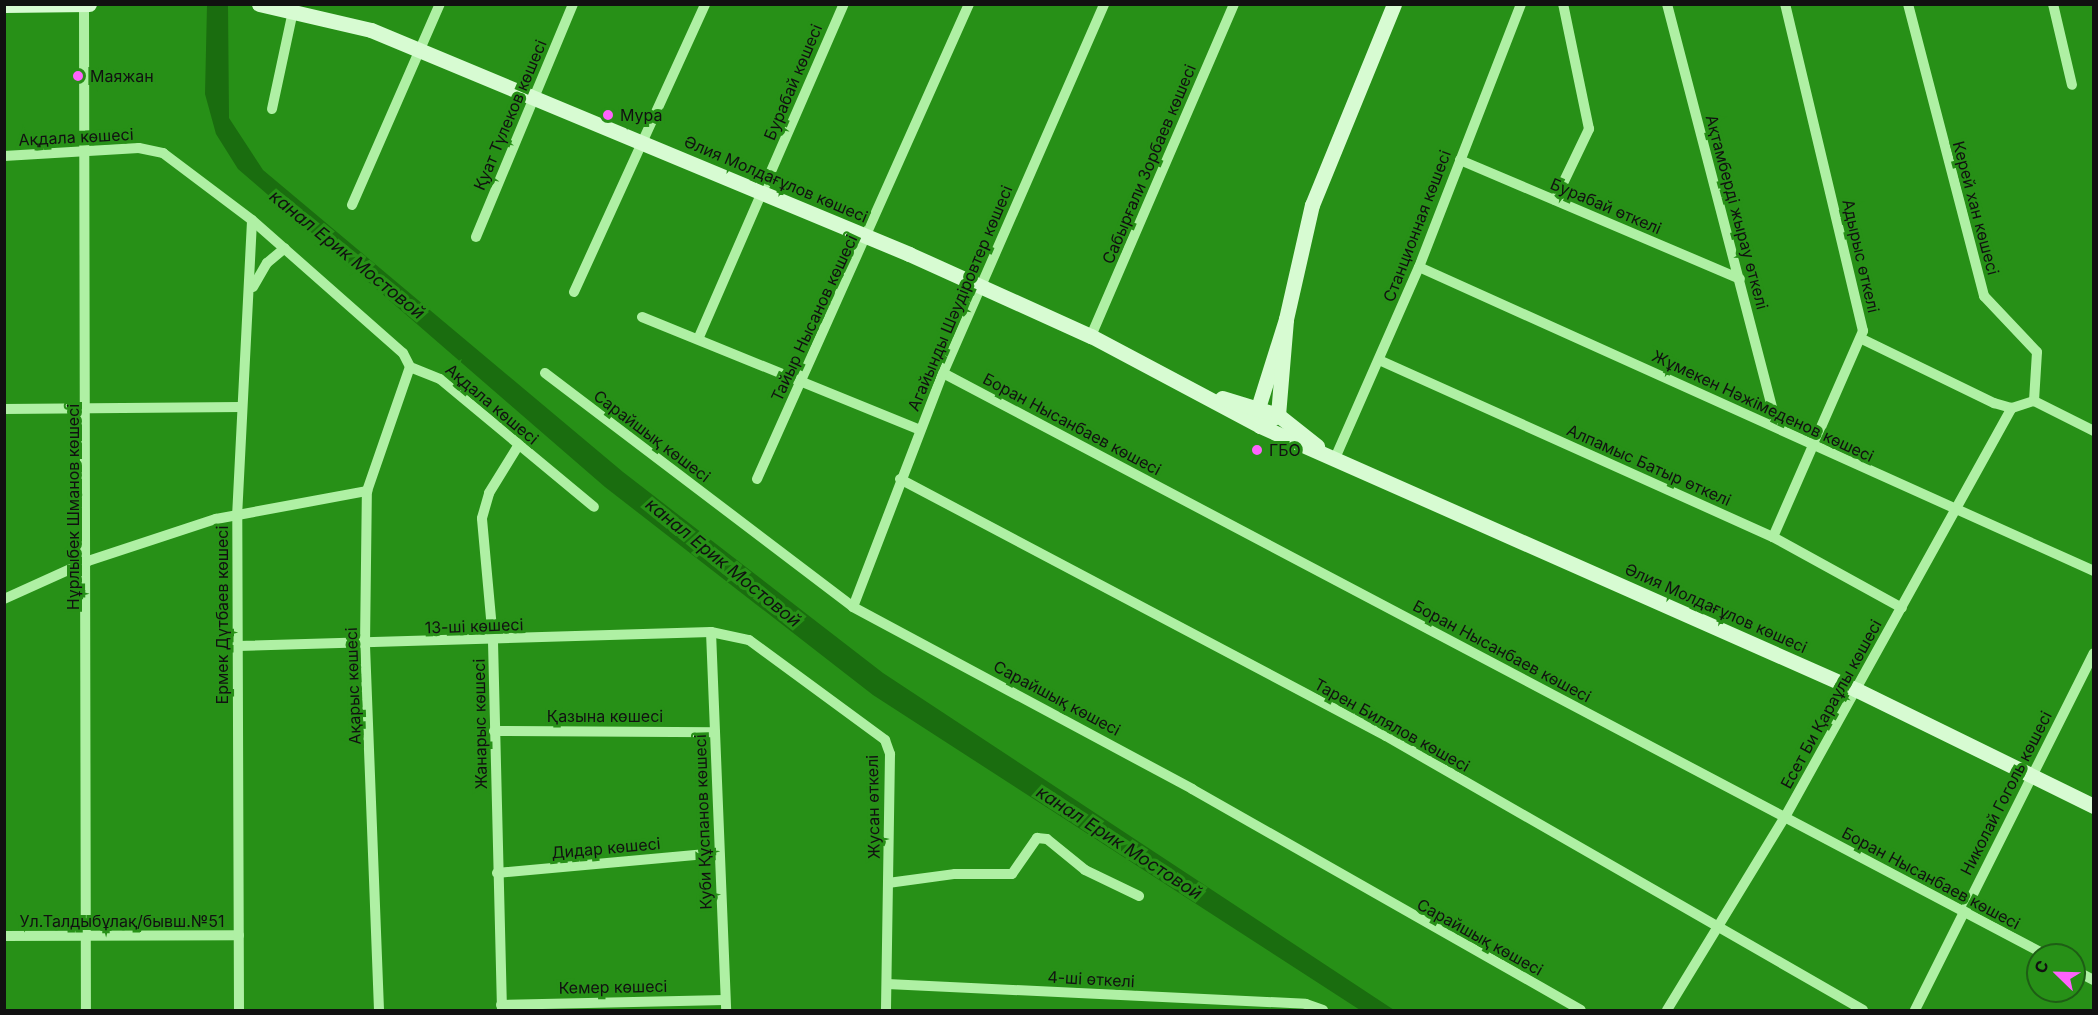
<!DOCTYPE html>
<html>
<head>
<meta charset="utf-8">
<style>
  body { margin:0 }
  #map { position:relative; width:2098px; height:1015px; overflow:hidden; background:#279017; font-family:Inter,sans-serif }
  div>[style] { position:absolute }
  .water>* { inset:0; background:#1a6d0f }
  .minor>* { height:10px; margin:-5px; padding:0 5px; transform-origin:5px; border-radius:5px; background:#aff0a4 }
  .secondary>* { height:15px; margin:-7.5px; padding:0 7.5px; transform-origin:7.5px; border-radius:7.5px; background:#d7fbd2 }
  .dots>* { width:16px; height:16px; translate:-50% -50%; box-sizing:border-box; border:3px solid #279017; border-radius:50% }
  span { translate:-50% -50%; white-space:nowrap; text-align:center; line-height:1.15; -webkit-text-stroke:6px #279017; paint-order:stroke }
  .poi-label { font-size:16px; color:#111 }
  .left { translate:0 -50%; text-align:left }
  .street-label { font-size:16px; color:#111 }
  .water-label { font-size:18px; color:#111; font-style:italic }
  .frame { position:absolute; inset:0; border:6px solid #111; pointer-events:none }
  .north { position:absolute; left:2026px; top:943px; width:60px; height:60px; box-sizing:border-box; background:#279017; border:2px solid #1e5d15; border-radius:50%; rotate:293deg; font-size:16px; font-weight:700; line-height:24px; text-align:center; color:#111 }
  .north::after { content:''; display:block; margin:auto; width:21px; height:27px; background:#ff63fd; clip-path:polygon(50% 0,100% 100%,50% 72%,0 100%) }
</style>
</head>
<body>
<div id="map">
  <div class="water">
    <i style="clip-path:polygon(207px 5px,228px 5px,229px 118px,263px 170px,623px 472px,883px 673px,1394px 1010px,1360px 1010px,873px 695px,605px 487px,238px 169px,216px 134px,205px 94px)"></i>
  </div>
  <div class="minor">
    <i style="left:84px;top:4px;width:1006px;rotate:89.89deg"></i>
    <i style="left:1667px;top:4px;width:437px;rotate:75.4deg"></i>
    <i style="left:1908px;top:4px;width:302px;rotate:75.4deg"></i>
    <i style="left:1984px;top:296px;width:77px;rotate:46.6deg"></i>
    <i style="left:2037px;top:352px;width:49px;rotate:93.5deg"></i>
    <i style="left:2053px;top:4px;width:83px;rotate:76.8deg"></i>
    <i style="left:272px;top:109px;width:100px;rotate:-77.9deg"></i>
    <i style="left:4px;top:156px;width:135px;rotate:-3.4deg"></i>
    <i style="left:139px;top:148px;width:25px;rotate:12deg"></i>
    <i style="left:163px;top:153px;width:111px;rotate:37deg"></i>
    <i style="left:252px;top:220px;width:201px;rotate:41.4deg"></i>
    <i style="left:403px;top:353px;width:16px;rotate:63deg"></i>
    <i style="left:410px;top:367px;width:32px;rotate:22deg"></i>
    <i style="left:440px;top:379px;width:200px;rotate:39.7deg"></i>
    <i style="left:1460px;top:160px;width:304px;rotate:23deg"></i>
    <i style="left:1555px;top:200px;width:79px;rotate:-64.4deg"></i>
    <i style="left:1589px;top:129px;width:128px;rotate:-101.7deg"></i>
    <i style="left:352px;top:205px;width:219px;rotate:-66.4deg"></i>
    <i style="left:476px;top:237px;width:252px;rotate:-67.4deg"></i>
    <i style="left:1419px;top:267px;width:740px;rotate:24.25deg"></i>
    <i style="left:253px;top:287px;width:28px;rotate:-60deg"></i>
    <i style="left:267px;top:263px;width:23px;rotate:-40deg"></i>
    <i style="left:574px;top:292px;width:316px;rotate:-65.5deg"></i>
    <i style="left:642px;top:317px;width:300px;rotate:22.1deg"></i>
    <i style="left:1091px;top:336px;width:361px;rotate:-66.7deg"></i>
    <i style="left:699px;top:337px;width:363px;rotate:-66.5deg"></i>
    <i style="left:1862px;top:339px;width:147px;rotate:25.9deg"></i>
    <i style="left:1994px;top:403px;width:19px;rotate:16deg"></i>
    <i style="left:2012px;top:408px;width:23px;rotate:-18deg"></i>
    <i style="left:2034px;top:401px;width:67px;rotate:26.6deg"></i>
    <i style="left:1379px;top:360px;width:432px;rotate:24.2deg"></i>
    <i style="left:1773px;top:537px;width:147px;rotate:28.8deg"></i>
    <i style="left:545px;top:373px;width:387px;rotate:37.2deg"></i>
    <i style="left:853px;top:607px;width:385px;rotate:28.2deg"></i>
    <i style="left:1192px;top:789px;width:447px;rotate:29.6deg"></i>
    <i style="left:943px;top:373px;width:1247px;rotate:27.82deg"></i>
    <i style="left:4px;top:409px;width:237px;rotate:-0.5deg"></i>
    <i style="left:1336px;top:456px;width:206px;rotate:-66.3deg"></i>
    <i style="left:1419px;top:267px;width:282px;rotate:-68.8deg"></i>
    <i style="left:757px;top:479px;width:520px;rotate:-65.95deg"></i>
    <i style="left:900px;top:479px;width:550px;rotate:27.87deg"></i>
    <i style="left:1386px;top:736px;width:550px;rotate:29.87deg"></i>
    <i style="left:1773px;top:537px;width:225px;rotate:-66.4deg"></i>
    <i style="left:1863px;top:331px;width:336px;rotate:-103.4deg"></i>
    <i style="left:4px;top:599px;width:92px;rotate:-24.3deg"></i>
    <i style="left:88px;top:561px;width:135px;rotate:-18.2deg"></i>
    <i style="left:216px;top:519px;width:154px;rotate:-10.5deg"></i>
    <i style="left:853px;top:607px;width:251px;rotate:-69deg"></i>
    <i style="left:943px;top:373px;width:403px;rotate:-66.4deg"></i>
    <i style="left:711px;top:632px;width:378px;rotate:87.7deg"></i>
    <i style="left:238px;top:646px;width:473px;rotate:-1.7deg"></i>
    <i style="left:711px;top:632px;width:39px;rotate:12deg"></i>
    <i style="left:749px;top:640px;width:169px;rotate:36.3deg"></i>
    <i style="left:885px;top:740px;width:15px;rotate:70deg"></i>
    <i style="left:890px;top:754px;width:256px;rotate:90.9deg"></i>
    <i style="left:494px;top:731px;width:221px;rotate:0.3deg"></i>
    <i style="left:497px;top:873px;width:221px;rotate:-5.2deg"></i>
    <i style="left:888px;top:883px;width:68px;rotate:-7.7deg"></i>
    <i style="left:955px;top:874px;width:57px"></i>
    <i style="left:1012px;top:874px;width:44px;rotate:-55.2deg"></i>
    <i style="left:1037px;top:838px;width:10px;rotate:6deg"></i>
    <i style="left:1047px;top:839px;width:49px;rotate:39.2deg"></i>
    <i style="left:1085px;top:870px;width:60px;rotate:25.7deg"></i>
    <i style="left:4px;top:936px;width:235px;rotate:-0.2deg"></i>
    <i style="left:2074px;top:970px;width:22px;rotate:27deg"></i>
    <i style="left:887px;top:984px;width:419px;rotate:2.7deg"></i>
    <i style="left:1306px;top:1004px;width:18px;rotate:19deg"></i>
    <i style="left:501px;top:1005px;width:224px;rotate:-1.3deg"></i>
    <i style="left:239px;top:1010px;width:493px;rotate:-90.2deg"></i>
    <i style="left:237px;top:517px;width:297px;rotate:-87.1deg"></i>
    <i style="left:379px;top:1010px;width:365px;rotate:-92.2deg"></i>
    <i style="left:365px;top:645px;width:154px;rotate:-89.3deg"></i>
    <i style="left:367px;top:491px;width:131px;rotate:-70.9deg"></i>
    <i style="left:502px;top:1010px;width:370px;rotate:-91.4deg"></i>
    <i style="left:493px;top:640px;width:122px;rotate:-95.2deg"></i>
    <i style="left:482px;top:518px;width:26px;rotate:-74deg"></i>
    <i style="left:489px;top:493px;width:55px;rotate:-58.3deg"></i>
    <i style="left:1667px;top:1010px;width:226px;rotate:-58.6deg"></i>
    <i style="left:1785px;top:817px;width:468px;rotate:-61deg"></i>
    <i style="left:1915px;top:1010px;width:399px;rotate:-63.4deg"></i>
  </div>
  <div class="secondary">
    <i style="left:259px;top:4px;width:115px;rotate:13.1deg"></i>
    <i style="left:371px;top:30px;width:583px;rotate:22.6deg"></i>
    <i style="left:909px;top:254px;width:200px;rotate:24.3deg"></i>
    <i style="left:1091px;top:336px;width:191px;rotate:28deg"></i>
    <i style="left:1260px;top:426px;width:653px;rotate:23.86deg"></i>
    <i style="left:1857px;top:690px;width:264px;rotate:26.1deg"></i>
    <i style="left:4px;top:5px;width:85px;rotate:-0.7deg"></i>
    <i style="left:1286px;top:319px;width:93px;rotate:107.5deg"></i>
    <i style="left:1258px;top:408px;width:18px;rotate:84deg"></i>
    <i style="left:1260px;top:426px;width:21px;rotate:-31deg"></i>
    <i style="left:1278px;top:415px;width:96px;rotate:-85.2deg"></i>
    <i style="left:1286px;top:319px;width:117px;rotate:-77.2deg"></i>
    <i style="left:1312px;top:205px;width:217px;rotate:-67.8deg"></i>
    <i style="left:1222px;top:398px;width:59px;rotate:16.9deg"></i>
    <i style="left:1278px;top:415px;width:50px;rotate:38.5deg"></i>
  </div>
  <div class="dots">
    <i style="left:78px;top:76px;background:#ff63fd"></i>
    <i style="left:608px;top:115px;background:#ff63fd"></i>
    <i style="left:1257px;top:450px;background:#ff63fd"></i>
  </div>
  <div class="poi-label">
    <span class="left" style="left:90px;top:76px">Маяжан</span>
    <span class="left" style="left:620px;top:115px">Мура</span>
    <span class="left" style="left:1269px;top:450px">ГБО</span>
  </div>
  <div class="street-label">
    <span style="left:793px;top:82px;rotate:-67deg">Бурабай көшесi</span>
    <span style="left:510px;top:115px;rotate:-67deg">Қуат Түлеков көшесі</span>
    <span style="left:76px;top:137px;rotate:-3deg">Ақдала көшесі</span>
    <span style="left:1149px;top:164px;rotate:-67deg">Сабырғали Зорбаев көшесі</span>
    <span style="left:776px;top:179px;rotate:23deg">Әлия Молдағұлов көшесі</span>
    <span style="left:1606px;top:206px;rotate:23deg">Бурабай өткелі</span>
    <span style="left:1976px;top:208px;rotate:75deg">Керей хан көшесі</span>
    <span style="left:1737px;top:212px;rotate:75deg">Ақтамберді жырау өткелі</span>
    <span style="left:1417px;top:226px;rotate:-69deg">Станционная көшесі</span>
    <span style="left:1861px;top:256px;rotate:77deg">Адырыс өткелі</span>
    <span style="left:960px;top:298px;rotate:-67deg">Агайынды Шәудіровтер көшесi</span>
    <span style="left:814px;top:318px;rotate:-65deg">Тайыр Нысанов көшесi</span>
    <span style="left:492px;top:404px;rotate:40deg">Ақдала көшесі</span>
    <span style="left:1763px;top:406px;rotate:25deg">Жұмекен Нәжімеденов көшесі</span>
    <span style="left:1072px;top:424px;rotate:28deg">Боран Нысанбаев көшесі</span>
    <span style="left:652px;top:436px;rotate:37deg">Сарайшық көшесі</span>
    <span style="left:1649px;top:465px;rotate:24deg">Алпамыс Батыр өткелі</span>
    <span style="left:73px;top:507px;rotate:-90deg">Нұрлыбек Шманов көшесі</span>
    <span style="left:1716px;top:608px;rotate:24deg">Әлия Молдағұлов көшесі</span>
    <span style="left:222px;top:615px;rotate:-90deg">Ермек Дүтбаев көшесi</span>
    <span style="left:474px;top:626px;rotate:-2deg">13-ші көшесi</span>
    <span style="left:1502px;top:651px;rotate:28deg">Боран Нысанбаев көшесі</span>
    <span style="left:353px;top:686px;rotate:-92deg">Ақарыс көшесi</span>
    <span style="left:1057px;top:698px;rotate:28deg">Сарайшық көшесі</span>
    <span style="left:1831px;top:704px;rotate:-61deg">Есет Би Қараұлы көшесі</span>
    <span style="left:605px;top:716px">Қазына көшесі</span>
    <span style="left:480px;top:724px;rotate:-91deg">Жанарыс көшесі</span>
    <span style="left:1392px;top:725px;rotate:29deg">Тарен Билялов көшесі</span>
    <span style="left:2006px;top:793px;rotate:-63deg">Николай Гоголь көшесі</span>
    <span style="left:873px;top:807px;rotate:-91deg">Жусан өткелі</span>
    <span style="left:703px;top:822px;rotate:-92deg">Куби Құспанов көшесi</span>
    <span style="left:606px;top:848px;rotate:-5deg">Дидар көшесі</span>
    <span style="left:1931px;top:878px;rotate:28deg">Боран Нысанбаев көшесі</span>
    <span style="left:122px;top:921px">Ул.Талдыбұлақ/бывш.№51</span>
    <span style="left:1480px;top:937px;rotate:29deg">Сарайшық көшесі</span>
    <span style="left:1091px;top:979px;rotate:3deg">4-шi өткелi</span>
    <span style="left:613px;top:987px;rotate:-1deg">Кемер көшесі</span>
  </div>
  <div class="water-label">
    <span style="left:347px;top:255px;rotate:39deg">канал Ерик Мостовой</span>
    <span style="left:723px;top:563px;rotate:39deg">канал Ерик Мостовой</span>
    <span style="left:1119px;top:843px;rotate:33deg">канал Ерик Мостовой</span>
  </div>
  <div class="frame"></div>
  <div class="north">С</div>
</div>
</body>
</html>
